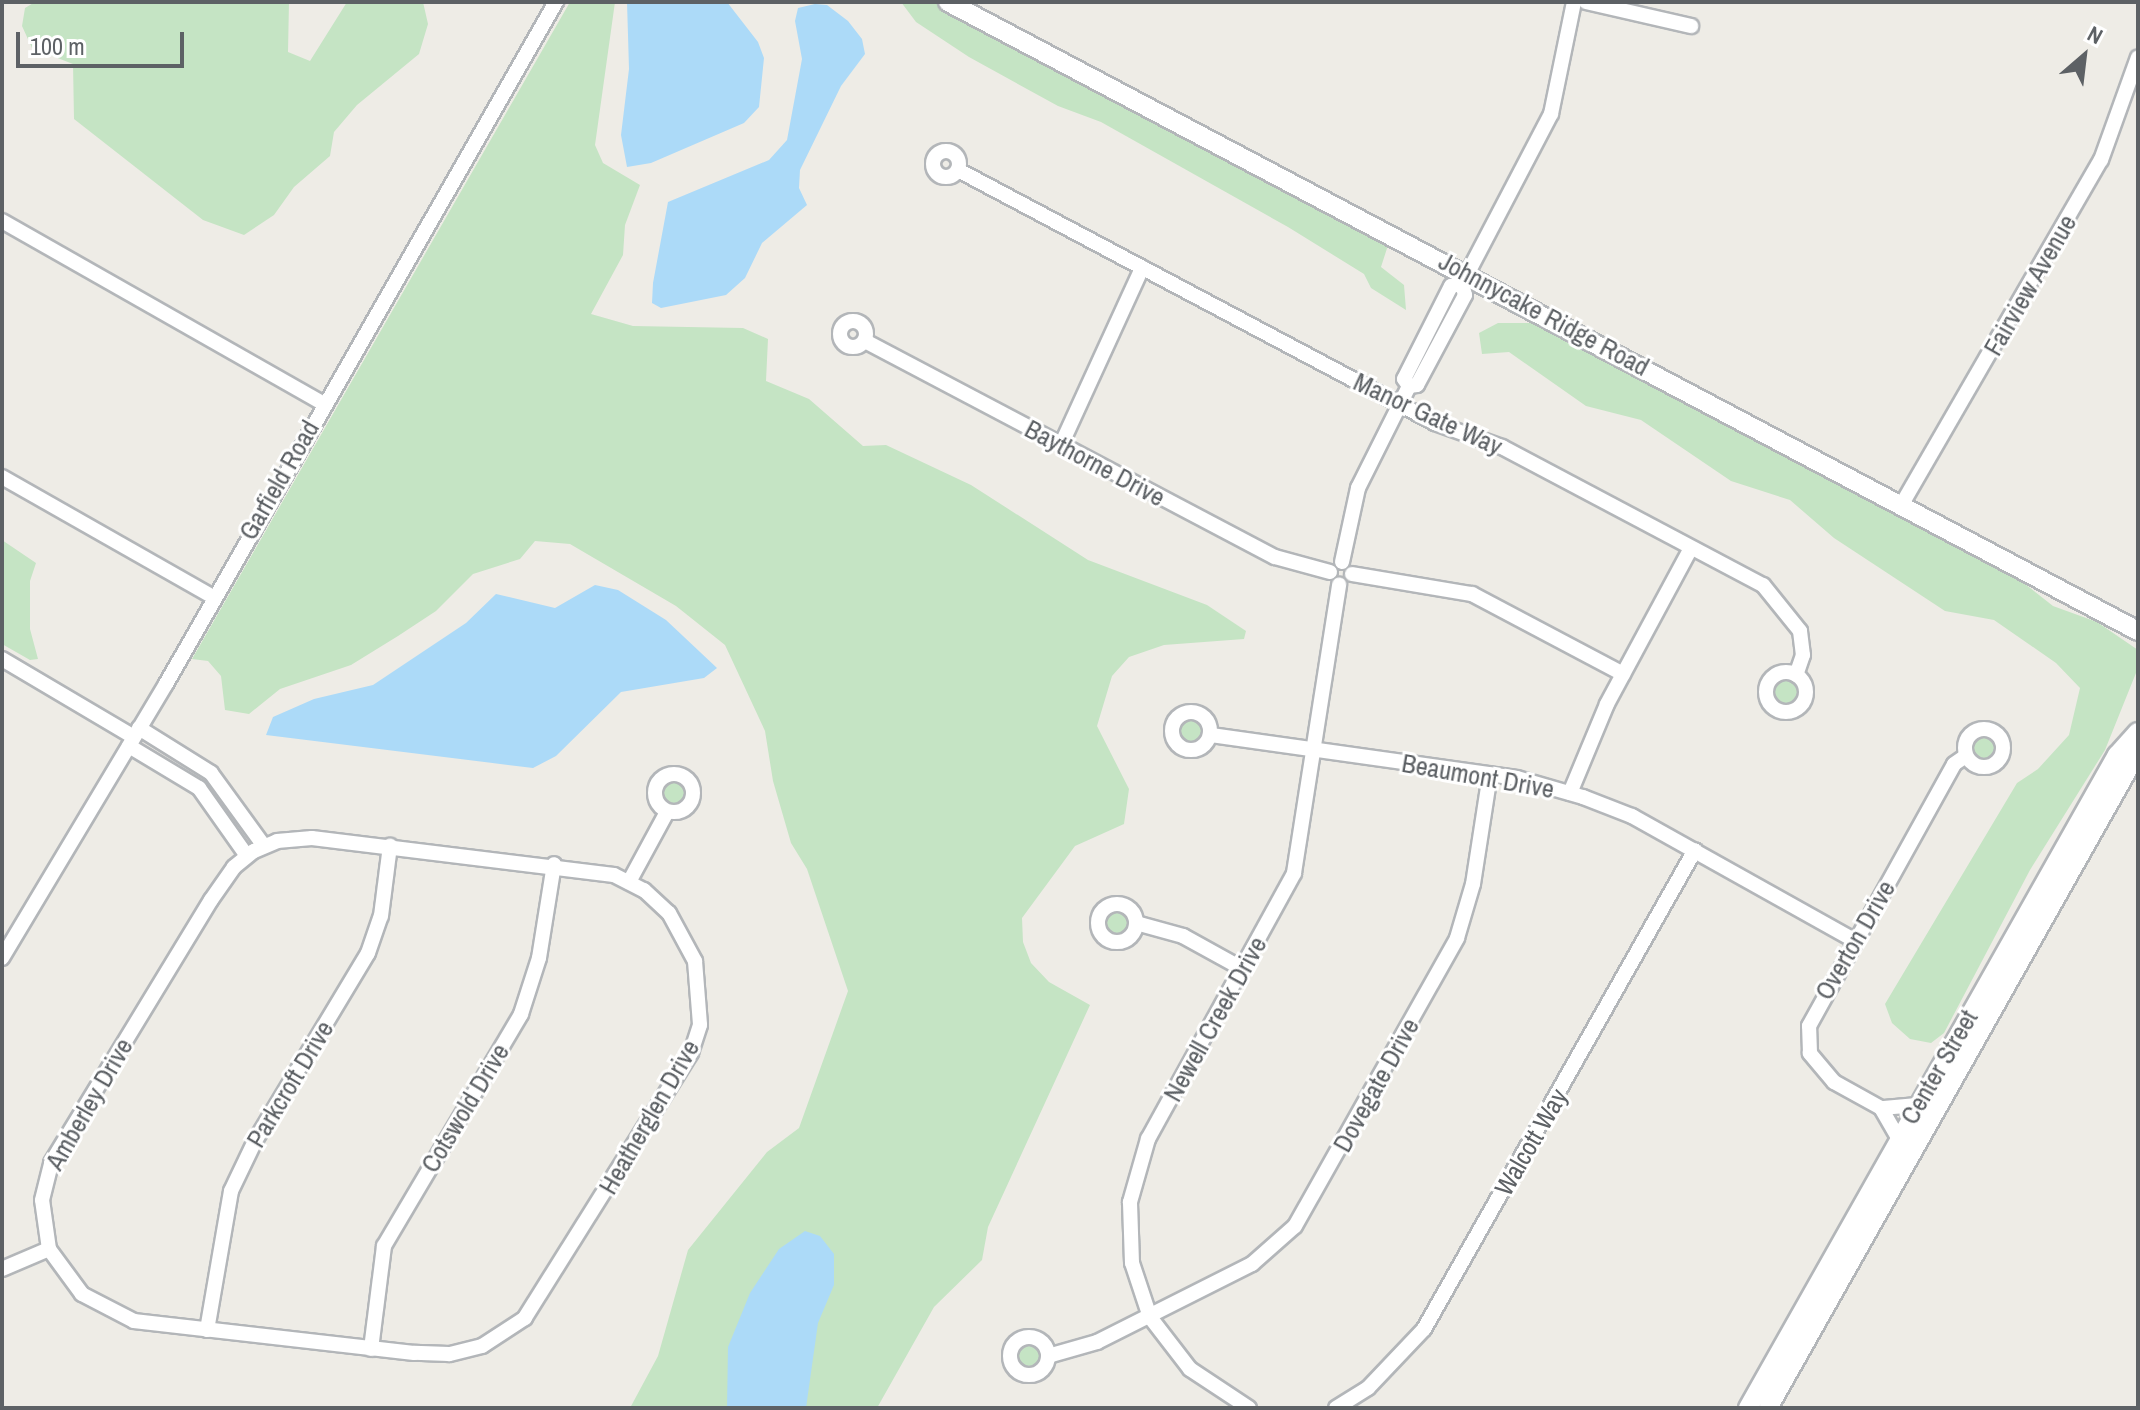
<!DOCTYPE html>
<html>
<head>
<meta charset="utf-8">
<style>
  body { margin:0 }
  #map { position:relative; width:2140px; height:1410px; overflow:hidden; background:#eeece6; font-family:"Archivo Narrow",sans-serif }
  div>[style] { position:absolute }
  .green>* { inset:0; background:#c5e4c4 }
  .round { border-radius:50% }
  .water>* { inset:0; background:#acdaf8 }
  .roads { filter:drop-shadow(2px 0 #b3b6b9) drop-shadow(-2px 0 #b3b6b9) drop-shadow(0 2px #b3b6b9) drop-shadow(0 -2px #b3b6b9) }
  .minor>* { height:14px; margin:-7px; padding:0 7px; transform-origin:7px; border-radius:7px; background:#fff }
  .minor>.ring { margin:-7px; padding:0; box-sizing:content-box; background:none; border:14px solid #fff; border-radius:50% }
  .secondary>* { height:18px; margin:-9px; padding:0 9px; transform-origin:9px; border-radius:9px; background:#fff }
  span { translate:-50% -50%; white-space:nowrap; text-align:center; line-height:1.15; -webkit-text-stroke:6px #fff; paint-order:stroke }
  .street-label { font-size:26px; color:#5d6165 }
  .frame { position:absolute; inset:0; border:4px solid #5d6165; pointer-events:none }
  .north { position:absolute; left:2044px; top:16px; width:80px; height:80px; -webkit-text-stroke:6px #fff; paint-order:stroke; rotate:28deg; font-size:22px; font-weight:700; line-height:32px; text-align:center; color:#5d6165 }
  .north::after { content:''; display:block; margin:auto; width:28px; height:36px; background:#5d6165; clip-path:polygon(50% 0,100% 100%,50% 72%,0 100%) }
  .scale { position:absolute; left:16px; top:32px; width:168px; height:36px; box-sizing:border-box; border:4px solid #5d6165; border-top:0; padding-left:10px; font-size:24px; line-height:28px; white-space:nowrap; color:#5d6165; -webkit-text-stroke:6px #fff; paint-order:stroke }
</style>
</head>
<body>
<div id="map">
  <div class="green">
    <i style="clip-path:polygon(35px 2px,289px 2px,288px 52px,310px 61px,347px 2px,423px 2px,428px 24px,419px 54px,357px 105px,334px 132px,330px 156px,294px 187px,274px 215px,244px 235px,203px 220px,74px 119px,73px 64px,32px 48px,22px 26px,25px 8px)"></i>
    <i style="clip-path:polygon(570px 2px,615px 2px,595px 145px,603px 163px,640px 185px,625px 225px,623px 255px,591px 314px,633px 326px,743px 328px,768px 339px,766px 381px,809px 399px,863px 446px,886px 445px,971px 485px,1088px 560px,1207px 605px,1246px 631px,1244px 639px,1164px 645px,1129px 657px,1112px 676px,1097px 726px,1129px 789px,1124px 824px,1075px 846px,1022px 918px,1023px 942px,1031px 963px,1049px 982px,1090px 1005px,988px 1227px,982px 1260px,934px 1307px,877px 1408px,630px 1408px,658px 1356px,688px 1250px,767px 1152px,799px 1128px,848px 991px,807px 869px,791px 843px,773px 781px,765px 731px,725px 645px,676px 606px,570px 544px,535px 541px,520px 559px,473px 574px,436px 611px,398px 636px,351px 665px,280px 689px,249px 714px,225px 710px,221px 676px,208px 661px,192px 659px)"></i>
    <i style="clip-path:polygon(901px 2px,940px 2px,1390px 239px,1381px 267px,1404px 285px,1406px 310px,1371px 288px,1364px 274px,1288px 227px,1101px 122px,1058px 106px,969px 57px,916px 22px)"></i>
    <i style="clip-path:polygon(1498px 323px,1551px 323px,2011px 573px,2053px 606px,2097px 622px,2138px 650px,2138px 668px,2105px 750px,2030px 870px,1944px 1033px,1931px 1043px,1910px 1039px,1892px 1023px,1885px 1004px,2017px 783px,2038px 769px,2069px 735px,2080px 688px,2056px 663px,1994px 620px,1945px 611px,1834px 538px,1790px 500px,1731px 481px,1641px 420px,1586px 406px,1509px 352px,1482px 354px,1479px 333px)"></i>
    <i style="clip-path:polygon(2px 540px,36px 563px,30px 581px,30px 629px,38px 659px,30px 660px,2px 644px)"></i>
    <i class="round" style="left:1772px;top:680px;width:26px;height:26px"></i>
    <i class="round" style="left:1178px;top:720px;width:24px;height:24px"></i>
    <i class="round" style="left:1971px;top:735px;width:26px;height:26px"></i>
    <i class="round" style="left:661px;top:779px;width:28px;height:28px"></i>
    <i class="round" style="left:1103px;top:911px;width:24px;height:24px"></i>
    <i class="round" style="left:1017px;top:1344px;width:24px;height:24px"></i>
  </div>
  <div class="water">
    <i style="clip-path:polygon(627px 2px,727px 2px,758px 42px,764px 58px,759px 107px,744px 123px,651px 163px,627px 167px,621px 135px,629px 69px)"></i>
    <i style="clip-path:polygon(815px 4px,827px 5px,848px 21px,862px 39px,865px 54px,841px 86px,800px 170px,799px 188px,807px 205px,762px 243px,745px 278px,726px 295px,661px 308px,652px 303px,653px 283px,668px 202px,769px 160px,787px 140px,802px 59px,795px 21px,798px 8px)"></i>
    <i style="clip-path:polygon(595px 585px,618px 590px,666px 620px,717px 668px,704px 678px,621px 692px,556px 756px,533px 768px,266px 735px,273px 717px,314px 699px,373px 685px,466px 623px,496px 594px,555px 608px)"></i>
    <i style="clip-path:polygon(805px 1231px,820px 1236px,834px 1254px,834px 1285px,818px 1323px,806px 1408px,727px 1408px,728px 1347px,750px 1293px,779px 1249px)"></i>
  </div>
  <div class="roads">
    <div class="minor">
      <i style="left:1586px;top:2px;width:108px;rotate:12.9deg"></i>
      <i class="ring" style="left:933px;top:151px;width:12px;height:12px"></i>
      <i style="left:958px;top:170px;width:540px;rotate:27.94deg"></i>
      <i style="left:1435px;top:423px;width:71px;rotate:19.7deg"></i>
      <i style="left:1502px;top:447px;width:295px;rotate:27.9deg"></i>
      <i style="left:1763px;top:585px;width:59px;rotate:51.2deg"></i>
      <i style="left:1800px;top:631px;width:24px;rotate:83deg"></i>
      <i style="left:1803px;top:655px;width:21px;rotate:109deg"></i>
      <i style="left:2px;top:221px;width:369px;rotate:29.6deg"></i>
      <i style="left:1462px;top:284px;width:192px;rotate:-62.4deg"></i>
      <i style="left:1551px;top:114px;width:114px;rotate:-78.4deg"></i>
      <i class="ring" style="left:840px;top:321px;width:12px;height:12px"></i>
      <i style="left:865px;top:341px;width:463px;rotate:27.8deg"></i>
      <i style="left:1275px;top:557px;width:57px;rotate:15.3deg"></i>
      <i style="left:1061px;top:445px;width:195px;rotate:-65.4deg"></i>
      <i style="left:2px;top:477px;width:243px;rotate:29.6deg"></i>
      <i style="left:1902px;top:504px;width:397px;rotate:-60deg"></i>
      <i style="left:2101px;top:160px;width:109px;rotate:-70.2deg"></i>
      <i style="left:1342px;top:562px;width:76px;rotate:-77.8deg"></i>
      <i style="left:1358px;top:488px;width:114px;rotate:-63.4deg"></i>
      <i style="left:1409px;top:386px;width:8px;rotate:-7deg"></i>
      <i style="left:1417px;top:385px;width:102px;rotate:-61.9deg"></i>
      <i style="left:1465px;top:295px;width:11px;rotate:-105deg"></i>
      <i style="left:1462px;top:284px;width:11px;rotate:170deg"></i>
      <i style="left:1451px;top:286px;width:104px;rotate:116.8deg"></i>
      <i style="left:1404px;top:379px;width:9px;rotate:54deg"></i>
      <i style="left:1352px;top:574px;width:122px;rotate:9.5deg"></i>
      <i style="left:1472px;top:594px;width:171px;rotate:27.9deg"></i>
      <i style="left:2px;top:659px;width:153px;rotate:30.6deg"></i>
      <i class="ring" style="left:1766px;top:672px;width:26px;height:26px"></i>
      <i class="ring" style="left:1172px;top:712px;width:24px;height:24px"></i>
      <i style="left:139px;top:728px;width:85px;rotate:32deg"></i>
      <i style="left:211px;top:773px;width:90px;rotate:54deg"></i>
      <i class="ring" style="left:1965px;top:729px;width:24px;height:24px"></i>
      <i style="left:1211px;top:735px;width:309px;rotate:8deg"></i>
      <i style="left:1517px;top:778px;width:69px;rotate:16.1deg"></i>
      <i style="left:1583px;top:797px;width:53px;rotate:21.2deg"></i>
      <i style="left:1632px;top:816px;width:254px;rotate:29.2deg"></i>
      <i style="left:129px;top:746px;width:82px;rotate:31deg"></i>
      <i style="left:199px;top:788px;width:83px;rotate:54.8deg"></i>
      <i class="ring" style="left:655px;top:774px;width:24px;height:24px"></i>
      <i style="left:1570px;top:793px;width:96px;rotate:-67.4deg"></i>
      <i style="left:1607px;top:704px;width:177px;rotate:-61.7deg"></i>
      <i style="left:312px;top:838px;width:304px;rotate:7deg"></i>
      <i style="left:614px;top:875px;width:34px;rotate:27deg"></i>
      <i style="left:644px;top:890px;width:34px;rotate:43deg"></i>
      <i style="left:669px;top:913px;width:55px;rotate:61.6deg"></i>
      <i style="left:695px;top:961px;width:64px;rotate:85.5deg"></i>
      <i style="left:700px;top:1025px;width:29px;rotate:108deg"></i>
      <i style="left:691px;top:1053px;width:313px;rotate:122.1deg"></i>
      <i style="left:525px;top:1318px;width:51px;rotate:146.9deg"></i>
      <i style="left:482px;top:1346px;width:34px;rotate:166deg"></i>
      <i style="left:449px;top:1354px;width:35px;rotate:-178deg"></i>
      <i style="left:414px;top:1353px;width:282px;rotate:-173.5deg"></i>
      <i style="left:134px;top:1321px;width:59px;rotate:-152.6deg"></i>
      <i style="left:82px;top:1294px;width:56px;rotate:-126.3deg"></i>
      <i style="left:49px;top:1249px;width:49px;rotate:-98.1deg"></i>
      <i style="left:42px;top:1200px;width:38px;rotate:-76deg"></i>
      <i style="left:51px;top:1163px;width:308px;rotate:-58.7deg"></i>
      <i style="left:211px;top:900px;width:40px;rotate:-55.1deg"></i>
      <i style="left:234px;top:867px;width:26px;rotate:-39deg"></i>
      <i style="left:254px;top:851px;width:25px;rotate:-23deg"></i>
      <i style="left:277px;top:841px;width:35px;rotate:-5deg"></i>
      <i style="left:629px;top:882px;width:80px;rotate:-61.5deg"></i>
      <i class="ring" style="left:1098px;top:904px;width:24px;height:24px"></i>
      <i style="left:1136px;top:923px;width:49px;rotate:15.5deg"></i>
      <i style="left:1183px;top:936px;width:68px;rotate:28.8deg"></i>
      <i style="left:2px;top:958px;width:319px;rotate:-59.1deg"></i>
      <i style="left:166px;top:684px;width:786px;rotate:-60.24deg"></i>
      <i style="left:1917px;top:1105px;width:36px;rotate:175deg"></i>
      <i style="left:1881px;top:1108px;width:54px;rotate:-151deg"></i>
      <i style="left:1834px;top:1082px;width:38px;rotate:-130deg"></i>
      <i style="left:1810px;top:1053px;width:27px;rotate:-92deg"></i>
      <i style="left:1809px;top:1026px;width:299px;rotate:-61deg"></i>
      <i style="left:1954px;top:764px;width:14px;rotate:-34deg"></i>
      <i style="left:1881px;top:1108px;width:34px;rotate:60deg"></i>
      <i style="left:2px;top:1269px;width:51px;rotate:-23.1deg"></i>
      <i style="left:207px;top:1330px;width:141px;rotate:-80.2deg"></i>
      <i style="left:231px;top:1191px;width:55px;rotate:-64.4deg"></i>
      <i style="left:255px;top:1141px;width:219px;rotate:-59deg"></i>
      <i style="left:368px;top:953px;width:39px;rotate:-71deg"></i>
      <i style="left:381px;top:916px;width:71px;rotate:-82.7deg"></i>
      <i class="ring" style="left:1010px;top:1337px;width:24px;height:24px"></i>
      <i style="left:371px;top:1349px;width:104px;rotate:-82.8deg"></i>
      <i style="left:384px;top:1246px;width:269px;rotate:-59.4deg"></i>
      <i style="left:521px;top:1014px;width:59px;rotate:-72.2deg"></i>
      <i style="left:539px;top:958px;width:95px;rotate:-80.9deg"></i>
      <i style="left:1048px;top:1356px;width:51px;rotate:-15.9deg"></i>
      <i style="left:1097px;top:1342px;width:174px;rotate:-26.7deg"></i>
      <i style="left:1252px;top:1264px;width:57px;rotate:-41.5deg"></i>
      <i style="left:1295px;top:1226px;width:330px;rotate:-60.6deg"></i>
      <i style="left:1457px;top:938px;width:56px;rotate:-73.5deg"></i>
      <i style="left:1473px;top:884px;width:111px;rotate:-81.2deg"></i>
      <i style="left:1249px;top:1408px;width:71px;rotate:-146.5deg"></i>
      <i style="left:1190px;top:1369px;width:66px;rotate:-127.6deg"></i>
      <i style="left:1150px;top:1317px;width:57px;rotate:-108.4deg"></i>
      <i style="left:1132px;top:1263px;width:61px;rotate:-91.9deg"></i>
      <i style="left:1130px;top:1202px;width:66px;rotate:-74.1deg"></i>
      <i style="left:1148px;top:1139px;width:303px;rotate:-61.2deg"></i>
      <i style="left:1294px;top:873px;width:292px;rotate:-81.1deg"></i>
      <i style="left:1336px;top:1408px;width:38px;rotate:-32deg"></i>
      <i style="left:1368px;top:1388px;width:81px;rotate:-46.5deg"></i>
      <i style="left:1424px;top:1329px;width:550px;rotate:-60.5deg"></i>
    </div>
    <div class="secondary">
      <i style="left:948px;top:2px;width:1346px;rotate:27.86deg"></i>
      <i style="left:1748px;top:1408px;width:750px;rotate:-60.53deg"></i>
      <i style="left:2117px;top:755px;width:31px;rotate:-48deg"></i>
      <i style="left:1768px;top:1408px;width:739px;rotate:-60.59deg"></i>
      <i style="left:2131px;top:764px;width:28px;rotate:-75deg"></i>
    </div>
  </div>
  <div class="street-label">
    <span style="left:2030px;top:285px;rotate:-60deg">Fairview Avenue</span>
    <span style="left:1544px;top:314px;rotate:28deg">Johnnycake Ridge Road</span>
    <span style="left:1428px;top:414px;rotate:25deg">Manor Gate Way</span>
    <span style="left:1095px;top:463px;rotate:28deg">Baythorne Drive</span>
    <span style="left:279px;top:480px;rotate:-60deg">Garfield Road</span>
    <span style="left:1478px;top:776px;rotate:10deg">Beaumont Drive</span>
    <span style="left:1855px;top:940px;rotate:-60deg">Overton Drive</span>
    <span style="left:1215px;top:1019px;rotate:-61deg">Newell Creek Drive</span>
    <span style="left:1939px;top:1067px;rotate:-60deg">Center Street</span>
    <span style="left:290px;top:1084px;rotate:-59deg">Parkcroft Drive</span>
    <span style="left:1376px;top:1085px;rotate:-61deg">Dovegate Drive</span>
    <span style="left:89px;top:1104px;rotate:-60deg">Amberley Drive</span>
    <span style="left:465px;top:1108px;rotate:-59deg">Cotswold Drive</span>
    <span style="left:649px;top:1117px;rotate:-60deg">Heatherglen Drive</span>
    <span style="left:1531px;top:1142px;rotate:-60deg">Walcott Way</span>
  </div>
  <div class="frame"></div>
  <div class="north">N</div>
  <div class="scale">100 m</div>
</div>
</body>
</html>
